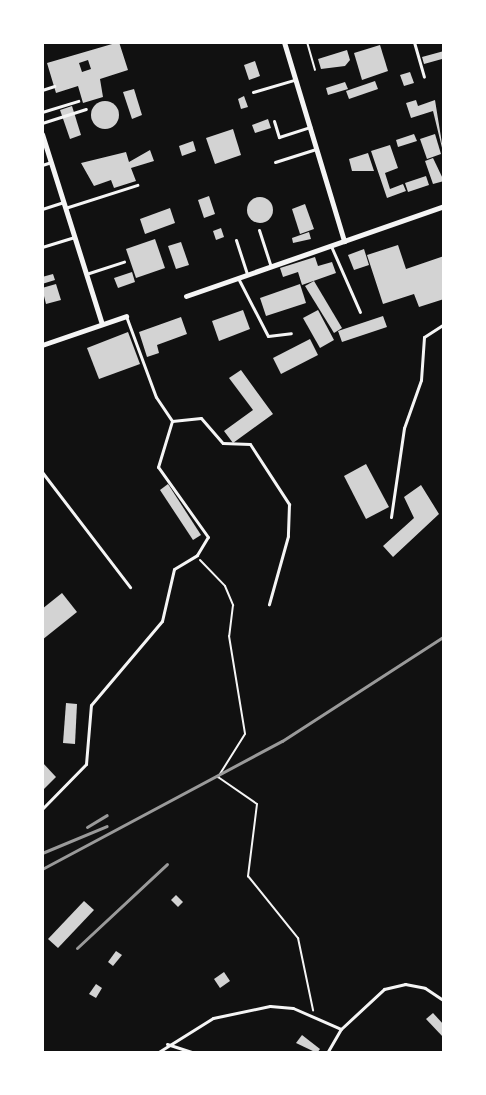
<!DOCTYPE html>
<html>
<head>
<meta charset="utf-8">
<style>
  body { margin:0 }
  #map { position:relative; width:486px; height:1095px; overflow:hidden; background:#111; font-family:"Playfair Display",serif }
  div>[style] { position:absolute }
  .building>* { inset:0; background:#d3d3d3 }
  .round { border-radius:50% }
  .path>* { height:2px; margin:-1px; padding:0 1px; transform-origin:1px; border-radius:1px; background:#f5f5f5 }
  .service>* { height:3px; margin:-1.5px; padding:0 1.5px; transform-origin:1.5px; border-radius:1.5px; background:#f5f5f5 }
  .minor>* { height:5px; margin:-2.5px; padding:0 2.5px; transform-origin:2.5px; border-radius:2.5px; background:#f5f5f5 }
  .rail>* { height:3px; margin:-1.5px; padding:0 1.5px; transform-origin:1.5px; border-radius:1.5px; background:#9a9a9a }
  span { translate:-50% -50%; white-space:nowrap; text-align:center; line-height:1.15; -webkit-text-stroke:6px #fff; paint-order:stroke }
  .frame { position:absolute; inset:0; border:44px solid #fff; pointer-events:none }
</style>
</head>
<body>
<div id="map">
  <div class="building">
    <i style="clip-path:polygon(evenodd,119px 42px,128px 70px,100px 79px,103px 97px,83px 103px,78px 86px,56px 93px,47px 63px,119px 42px,88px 60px,91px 69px,82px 72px,79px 63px,88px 60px)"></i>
    <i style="clip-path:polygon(380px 45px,388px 71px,362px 80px,354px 53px)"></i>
    <i style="clip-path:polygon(347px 50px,350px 60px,345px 66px,321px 69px,318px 59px)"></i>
    <i style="clip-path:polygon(444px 51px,444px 66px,442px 59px,424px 64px,422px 57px)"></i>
    <i style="clip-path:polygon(255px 61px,260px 76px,249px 80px,244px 65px)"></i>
    <i style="clip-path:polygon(410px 72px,414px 83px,404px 86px,400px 75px)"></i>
    <i style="clip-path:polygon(375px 81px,378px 89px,349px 99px,346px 91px)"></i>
    <i style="clip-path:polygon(345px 82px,348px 89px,328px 95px,326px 88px)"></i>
    <i style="clip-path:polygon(134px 89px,142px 115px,132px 119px,123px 92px)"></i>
    <i style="clip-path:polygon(244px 96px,248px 107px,241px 109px,238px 99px)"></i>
    <i style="clip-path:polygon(416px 100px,418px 106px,435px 100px,444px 156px,433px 111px,411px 118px,406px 103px)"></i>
    <i class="round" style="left:91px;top:101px;width:28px;height:28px"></i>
    <i style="clip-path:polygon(72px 106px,81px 135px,70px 139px,60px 110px)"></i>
    <i style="clip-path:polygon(268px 119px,271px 128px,255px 133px,252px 125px)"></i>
    <i style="clip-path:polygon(233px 129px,241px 155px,215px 164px,206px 138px)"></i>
    <i style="clip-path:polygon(414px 134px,417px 141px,398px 147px,396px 140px)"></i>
    <i style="clip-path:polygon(435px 134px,441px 154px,427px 159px,420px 139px)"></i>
    <i style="clip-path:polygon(193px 141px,196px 151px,182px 156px,179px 146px)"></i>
    <i style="clip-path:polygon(390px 145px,398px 168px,385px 173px,390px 189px,403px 184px,406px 191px,387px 198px,371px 151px)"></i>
    <i style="clip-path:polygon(150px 150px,154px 161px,131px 168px,136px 181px,114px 188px,111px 180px,94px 186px,81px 163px,126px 152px,129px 162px)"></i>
    <i style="clip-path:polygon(368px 153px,374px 171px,352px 171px,349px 159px)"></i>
    <i style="clip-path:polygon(433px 158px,444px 181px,433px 184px,425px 161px)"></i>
    <i style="clip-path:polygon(426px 176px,429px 185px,408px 192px,405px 183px)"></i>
    <i style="clip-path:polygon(209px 196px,215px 214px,204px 218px,198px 200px)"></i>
    <i class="round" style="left:247px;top:197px;width:26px;height:26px"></i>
    <i style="clip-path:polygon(305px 204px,314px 229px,300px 234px,292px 209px)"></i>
    <i style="clip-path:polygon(170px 208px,175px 223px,145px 234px,140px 219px)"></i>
    <i style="clip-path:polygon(221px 228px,224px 237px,216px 240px,213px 231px)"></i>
    <i style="clip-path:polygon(309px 232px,311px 239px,293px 243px,292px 238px)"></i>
    <i style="clip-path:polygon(155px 239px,165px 268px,136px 278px,126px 249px)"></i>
    <i style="clip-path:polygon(181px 242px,189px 265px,176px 269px,168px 246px)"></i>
    <i style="clip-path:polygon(398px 245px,406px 269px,444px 256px,444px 299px,419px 307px,414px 294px,383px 304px,367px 255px)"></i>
    <i style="clip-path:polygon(364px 249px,369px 265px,354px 270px,348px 255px)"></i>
    <i style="clip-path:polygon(315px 257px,318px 266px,332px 262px,336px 273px,302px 285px,298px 272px,283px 277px,280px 268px)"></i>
    <i style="clip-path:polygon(132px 272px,135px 282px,118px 288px,114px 278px)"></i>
    <i style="clip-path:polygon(53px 274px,55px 280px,42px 284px,42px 277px)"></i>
    <i style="clip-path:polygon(314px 281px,342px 328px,334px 333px,305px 286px)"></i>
    <i style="clip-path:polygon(56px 284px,61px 300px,46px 304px,42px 288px)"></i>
    <i style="clip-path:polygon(300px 284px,306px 303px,266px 316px,260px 298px)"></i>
    <i style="clip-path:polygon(243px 310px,250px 329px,219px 341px,212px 321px)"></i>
    <i style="clip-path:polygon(318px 310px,334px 340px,320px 348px,303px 318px)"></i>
    <i style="clip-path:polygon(383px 316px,387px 327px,342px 342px,338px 331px)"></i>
    <i style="clip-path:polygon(181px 317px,187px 334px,157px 345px,159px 353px,147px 357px,139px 332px)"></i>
    <i style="clip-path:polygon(128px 332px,140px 364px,99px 379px,87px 348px)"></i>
    <i style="clip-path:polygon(310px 339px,318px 355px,281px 374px,273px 358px)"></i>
    <i style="clip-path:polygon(241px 370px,273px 414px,233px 443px,224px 431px,253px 410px,229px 378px)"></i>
    <i style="clip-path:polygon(366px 464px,389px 507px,366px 519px,344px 476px)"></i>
    <i style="clip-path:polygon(168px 484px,201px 535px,193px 540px,160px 490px)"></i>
    <i style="clip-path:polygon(421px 485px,439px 514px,393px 557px,383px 546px,414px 518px,404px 497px)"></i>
    <i style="clip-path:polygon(62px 593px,77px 612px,42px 640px,42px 609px)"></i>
    <i style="clip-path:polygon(66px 703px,77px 704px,75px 744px,63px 743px)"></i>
    <i style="clip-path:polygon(42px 762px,56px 777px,42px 791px)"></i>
    <i style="clip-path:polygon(176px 895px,183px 902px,178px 907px,171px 900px)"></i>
    <i style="clip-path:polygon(84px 901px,94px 910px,58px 948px,48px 939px)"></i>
    <i style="clip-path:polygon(116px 951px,122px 955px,113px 966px,108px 962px)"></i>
    <i style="clip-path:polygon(224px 972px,230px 981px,220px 988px,214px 979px)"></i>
    <i style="clip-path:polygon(96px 984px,102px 988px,96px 998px,89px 994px)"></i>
    <i style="clip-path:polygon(433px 1013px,444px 1025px,443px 1037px,426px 1019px)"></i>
    <i style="clip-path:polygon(302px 1035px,320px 1049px,317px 1053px,296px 1043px)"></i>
  </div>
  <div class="path">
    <i style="left:307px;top:42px;width:29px;rotate:74deg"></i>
    <i style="left:200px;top:560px;width:36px;rotate:46deg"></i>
    <i style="left:225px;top:586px;width:21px;rotate:67deg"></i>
    <i style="left:233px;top:605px;width:31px;rotate:97deg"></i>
    <i style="left:229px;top:636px;width:99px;rotate:80.7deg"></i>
    <i style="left:245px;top:734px;width:51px;rotate:122.1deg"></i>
    <i style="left:218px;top:777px;width:47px;rotate:34.7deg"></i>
    <i style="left:257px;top:804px;width:73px;rotate:97.1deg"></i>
    <i style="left:248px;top:876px;width:80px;rotate:51.1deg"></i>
    <i style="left:298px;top:938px;width:74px;rotate:78.2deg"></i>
  </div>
  <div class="service">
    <i style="left:414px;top:42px;width:36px;rotate:74deg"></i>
    <i style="left:42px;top:90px;width:13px;rotate:-18deg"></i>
    <i style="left:253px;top:92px;width:43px;rotate:-16.3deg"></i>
    <i style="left:42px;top:112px;width:38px;rotate:-17deg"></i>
    <i style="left:274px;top:121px;width:17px;rotate:73deg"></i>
    <i style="left:279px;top:137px;width:33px;rotate:-18deg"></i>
    <i style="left:42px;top:123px;width:46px;rotate:-17.7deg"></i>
    <i style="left:275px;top:162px;width:43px;rotate:-17.6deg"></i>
    <i style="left:42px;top:165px;width:9px;rotate:-18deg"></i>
    <i style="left:65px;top:208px;width:76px;rotate:-17.7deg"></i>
    <i style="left:42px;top:209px;width:22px;rotate:-18deg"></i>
    <i style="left:259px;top:230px;width:38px;rotate:72deg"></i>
    <i style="left:236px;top:240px;width:36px;rotate:72deg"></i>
    <i style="left:331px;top:246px;width:72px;rotate:66.3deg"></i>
    <i style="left:42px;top:247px;width:34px;rotate:-17deg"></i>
    <i style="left:86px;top:274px;width:40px;rotate:-18deg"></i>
    <i style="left:238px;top:278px;width:65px;rotate:62.7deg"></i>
    <i style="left:268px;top:336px;width:23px;rotate:-7deg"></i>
    <i style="left:126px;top:316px;width:86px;rotate:69.7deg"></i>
    <i style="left:156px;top:397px;width:29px;rotate:56deg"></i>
    <i style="left:172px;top:421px;width:29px;rotate:-6deg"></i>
    <i style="left:201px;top:418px;width:33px;rotate:49deg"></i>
    <i style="left:223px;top:443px;width:27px;rotate:2deg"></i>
    <i style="left:250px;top:444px;width:72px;rotate:57deg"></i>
    <i style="left:289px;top:504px;width:32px;rotate:92deg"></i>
    <i style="left:288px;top:536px;width:71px;rotate:105.6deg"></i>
    <i style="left:42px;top:472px;width:145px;rotate:52.6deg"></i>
    <i style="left:391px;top:517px;width:90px;rotate:-81.7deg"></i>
    <i style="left:404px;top:428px;width:51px;rotate:-70.5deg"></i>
    <i style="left:421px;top:380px;width:43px;rotate:-86deg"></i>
    <i style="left:424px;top:337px;width:24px;rotate:-33deg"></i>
    <i style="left:42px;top:809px;width:63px;rotate:-45.6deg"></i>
    <i style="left:86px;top:764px;width:59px;rotate:-85.2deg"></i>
    <i style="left:91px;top:705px;width:110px;rotate:-49.8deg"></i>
    <i style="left:162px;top:621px;width:53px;rotate:-77deg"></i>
    <i style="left:174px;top:569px;width:27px;rotate:-31deg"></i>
    <i style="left:197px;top:555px;width:21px;rotate:-59deg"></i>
    <i style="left:208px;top:537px;width:86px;rotate:-125.5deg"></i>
    <i style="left:158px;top:467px;width:48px;rotate:-73.1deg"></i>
    <i style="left:167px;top:1044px;width:29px;rotate:18deg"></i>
    <i style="left:157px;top:1053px;width:66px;rotate:-32deg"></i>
    <i style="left:213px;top:1018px;width:58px;rotate:-11.9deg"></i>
    <i style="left:270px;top:1006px;width:23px;rotate:5deg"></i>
    <i style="left:293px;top:1008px;width:52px;rotate:23.6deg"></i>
    <i style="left:327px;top:1053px;width:28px;rotate:-60deg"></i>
    <i style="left:341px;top:1029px;width:59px;rotate:-42.9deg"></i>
    <i style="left:384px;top:989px;width:22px;rotate:-13deg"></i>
    <i style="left:405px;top:984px;width:20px;rotate:11deg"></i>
    <i style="left:425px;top:988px;width:23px;rotate:34deg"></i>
  </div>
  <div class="minor">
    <i style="left:284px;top:42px;width:208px;rotate:73.2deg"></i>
    <i style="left:42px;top:134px;width:199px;rotate:72.5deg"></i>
    <i style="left:186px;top:296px;width:273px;rotate:-19.2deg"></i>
    <i style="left:42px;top:345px;width:89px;rotate:-19deg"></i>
  </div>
  <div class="rail">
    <i style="left:87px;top:827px;width:23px;rotate:-31deg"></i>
    <i style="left:42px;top:853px;width:70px;rotate:-22.6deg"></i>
    <i style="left:42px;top:869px;width:272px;rotate:-28.1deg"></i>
    <i style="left:282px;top:741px;width:193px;rotate:-32.9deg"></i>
    <i style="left:77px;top:948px;width:123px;rotate:-43deg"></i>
  </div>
  <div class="frame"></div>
</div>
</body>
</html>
